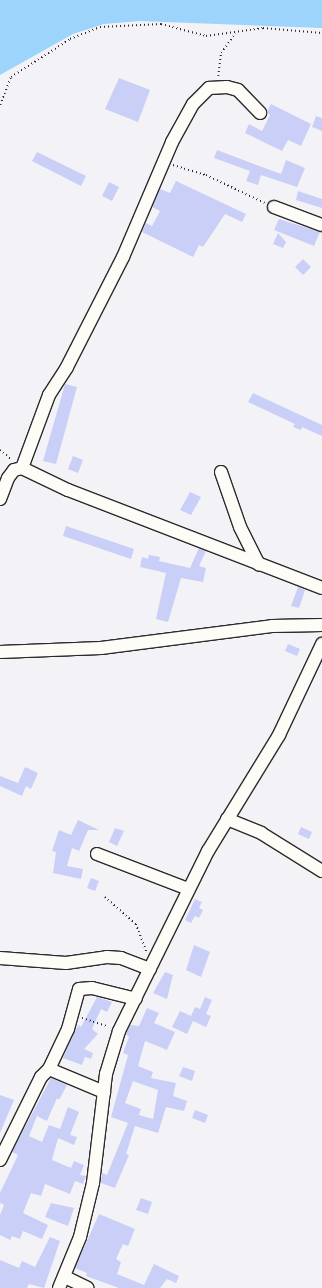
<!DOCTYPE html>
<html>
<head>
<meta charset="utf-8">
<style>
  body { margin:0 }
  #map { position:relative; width:322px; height:1288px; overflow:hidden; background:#f3f3f7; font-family:"Patrick Hand",sans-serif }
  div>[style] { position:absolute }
  .water>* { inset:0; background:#9cd4fc }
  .building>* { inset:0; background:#c9cff7 }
  .path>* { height:1.5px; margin-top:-0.75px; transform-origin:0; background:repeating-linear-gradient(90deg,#2b2b2b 0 1px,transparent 0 4px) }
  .roads { filter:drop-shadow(1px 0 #2b2b2b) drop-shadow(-1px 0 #2b2b2b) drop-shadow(0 1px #2b2b2b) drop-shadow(0 -1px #2b2b2b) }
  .minor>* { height:12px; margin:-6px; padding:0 6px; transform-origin:6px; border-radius:6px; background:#fdfcf7 }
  span { translate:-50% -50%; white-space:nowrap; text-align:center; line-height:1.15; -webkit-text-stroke:3px #fdfcf7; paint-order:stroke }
</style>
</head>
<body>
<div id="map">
  <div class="water">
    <i style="clip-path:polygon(0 0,322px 0,322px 28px,140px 21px,104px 24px,73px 34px,0 75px)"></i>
  </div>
  <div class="building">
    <i style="clip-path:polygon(119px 78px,150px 90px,138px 122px,105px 109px)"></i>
    <i style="clip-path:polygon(271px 104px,311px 124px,301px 146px,288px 140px,282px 151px,245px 133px,249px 124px,262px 131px,270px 115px,267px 112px)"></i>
    <i style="clip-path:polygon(316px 116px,322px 118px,322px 131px,312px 127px)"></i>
    <i style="clip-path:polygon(217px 150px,281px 174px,286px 160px,305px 168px,297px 187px,261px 175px,258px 185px,246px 181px,250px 171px,214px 158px)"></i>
    <i style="clip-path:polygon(37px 152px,86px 176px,81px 186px,32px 161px)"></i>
    <i style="clip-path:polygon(176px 181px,246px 214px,242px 222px,225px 214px,203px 247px,199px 245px,193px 257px,142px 232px,146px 223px,152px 226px,160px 211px,152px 207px,160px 189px,170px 193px)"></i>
    <i style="clip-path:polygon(109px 182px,119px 187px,112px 201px,102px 196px)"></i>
    <i style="clip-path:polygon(298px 191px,322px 199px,322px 208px,296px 200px)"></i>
    <i style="clip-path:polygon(279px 219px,320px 232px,314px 246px,274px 230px)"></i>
    <i style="clip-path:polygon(278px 233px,286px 242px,283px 248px,273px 244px)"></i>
    <i style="clip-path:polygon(303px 259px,311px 267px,303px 275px,295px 267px)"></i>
    <i style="clip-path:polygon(65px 384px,77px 387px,56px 464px,43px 461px)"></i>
    <i style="clip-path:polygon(253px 393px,322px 425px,322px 436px,302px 427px,301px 430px,293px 427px,295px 424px,248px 402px)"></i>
    <i style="clip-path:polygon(73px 456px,83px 460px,78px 473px,68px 469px)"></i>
    <i style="clip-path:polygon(190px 492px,201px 497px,191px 515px,180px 510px)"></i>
    <i style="clip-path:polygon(66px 526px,134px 549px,131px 559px,63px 536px)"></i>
    <i style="clip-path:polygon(199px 548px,206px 551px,199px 566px,206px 568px,203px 582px,181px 578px,168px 622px,156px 619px,166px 573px,140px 567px,142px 557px,148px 559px,149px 555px,160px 557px,159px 561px,190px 568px)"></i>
    <i style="clip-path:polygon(298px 587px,305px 590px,299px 608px,291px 606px)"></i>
    <i style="clip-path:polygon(288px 644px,300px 649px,297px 656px,285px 651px)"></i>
    <i style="clip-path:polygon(25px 767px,38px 773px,31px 789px,26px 786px,22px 796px,0 786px,0 776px,18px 783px)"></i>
    <i style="clip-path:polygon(78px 820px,99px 830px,88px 830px,79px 851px,72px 848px,67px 866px,83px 869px,81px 879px,53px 873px,56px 852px,52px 851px,59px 830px,71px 835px)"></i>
    <i style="clip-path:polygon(301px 827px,312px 832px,309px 839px,298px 834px)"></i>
    <i style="clip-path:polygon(115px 828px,124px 831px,117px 846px,109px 842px)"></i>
    <i style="clip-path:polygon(91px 878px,99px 881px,95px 891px,87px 888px)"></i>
    <i style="clip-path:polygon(195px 899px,202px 902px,199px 908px,203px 910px,199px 918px,195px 916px,191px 923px,185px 920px)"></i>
    <i style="clip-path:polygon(194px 945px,210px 952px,201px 977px,186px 970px)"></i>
    <i style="clip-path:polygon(165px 972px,173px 975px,167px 999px,153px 993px)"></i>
    <i style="clip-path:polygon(97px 997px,112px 1002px,107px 1012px,101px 1009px,92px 1029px,98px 1034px,84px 1049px,93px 1053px,91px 1059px,85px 1057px,82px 1065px,63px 1058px,76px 1029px,79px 1025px,81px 1027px)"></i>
    <i style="clip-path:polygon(205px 997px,212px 1000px,206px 1014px,211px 1016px,206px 1027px,193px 1021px,187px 1034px,172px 1027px,180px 1011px,191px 1016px,195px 1007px,200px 1009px)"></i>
    <i style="clip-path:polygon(evenodd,147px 1008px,159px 1013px,154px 1023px,175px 1032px,167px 1050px,145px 1041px,138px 1066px,153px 1072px,151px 1078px,176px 1083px,173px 1096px,187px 1101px,184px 1111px,166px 1107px,158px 1133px,135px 1126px,126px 1154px,129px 1155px,115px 1188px,101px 1183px,102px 1173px,107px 1175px,128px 1123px,111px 1117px,128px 1055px,123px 1053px,129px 1037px,126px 1034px,130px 1025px,139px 1026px,147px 1008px,133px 1081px,158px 1090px,153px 1119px,139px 1115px,141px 1109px,125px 1103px,133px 1081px)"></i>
    <i style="clip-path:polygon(183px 1067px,195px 1071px,192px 1081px,179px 1076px)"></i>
    <i style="clip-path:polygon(51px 1078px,67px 1085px,59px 1100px,57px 1098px,47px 1121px,37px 1116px,29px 1136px,42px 1142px,49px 1125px,60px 1129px,68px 1107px,79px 1112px,70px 1135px,77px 1137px,74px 1145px,58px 1138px,52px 1160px,71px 1168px,74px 1161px,84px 1165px,80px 1175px,86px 1176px,83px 1184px,75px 1181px,70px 1194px,45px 1184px,41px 1196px,31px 1193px,23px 1213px,48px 1225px,42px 1239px,23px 1231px,20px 1239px,12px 1236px,10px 1240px,0 1235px,0 1215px,4px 1205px,0 1203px,0 1193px,18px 1155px,12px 1152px)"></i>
    <i style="clip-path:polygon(0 1095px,14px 1100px,0 1133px)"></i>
    <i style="clip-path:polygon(195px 1110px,208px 1115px,205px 1123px,192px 1118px)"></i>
    <i style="clip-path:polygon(141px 1198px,152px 1202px,148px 1214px,136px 1210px)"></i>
    <i style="clip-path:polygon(51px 1203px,74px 1208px,68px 1226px,45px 1217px)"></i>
    <i style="clip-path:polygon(99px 1214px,135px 1229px,128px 1246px,123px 1244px,116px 1259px,121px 1262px,117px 1274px,144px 1285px,154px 1264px,179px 1276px,176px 1283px,167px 1279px,160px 1288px,119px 1288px,86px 1276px,87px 1273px,75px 1268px)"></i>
    <i style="clip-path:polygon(50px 1237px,60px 1241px,44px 1288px,29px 1284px,27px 1288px,0 1288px,0 1260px,19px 1268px,22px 1261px,35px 1267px)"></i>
  </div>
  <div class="path">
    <i style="left:218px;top:76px;width:23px;rotate:-83deg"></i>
    <i style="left:221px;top:53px;width:24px;rotate:-54deg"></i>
    <i style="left:0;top:105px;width:30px;rotate:-69deg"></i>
    <i style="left:11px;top:77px;width:70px;rotate:-32.8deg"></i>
    <i style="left:70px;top:39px;width:32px;rotate:-22deg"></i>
    <i style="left:100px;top:27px;width:61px;rotate:-2.8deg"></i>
    <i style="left:161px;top:24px;width:47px;rotate:14.9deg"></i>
    <i style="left:206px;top:36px;width:58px;rotate:-8deg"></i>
    <i style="left:263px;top:28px;width:59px;rotate:4.8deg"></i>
    <i style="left:173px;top:165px;width:34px;rotate:17deg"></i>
    <i style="left:206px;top:175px;width:65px;rotate:25.4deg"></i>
    <i style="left:0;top:450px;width:14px;rotate:39deg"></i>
    <i style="left:105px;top:897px;width:41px;rotate:41.1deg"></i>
    <i style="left:136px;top:924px;width:30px;rotate:69deg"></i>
    <i style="left:82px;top:1018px;width:28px;rotate:18deg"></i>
  </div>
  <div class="roads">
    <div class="minor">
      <i style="left:274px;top:207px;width:51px;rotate:20.6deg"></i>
      <i style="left:22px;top:468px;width:78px;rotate:-69.7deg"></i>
      <i style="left:49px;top:395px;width:33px;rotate:-57deg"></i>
      <i style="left:67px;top:367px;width:123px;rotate:-63deg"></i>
      <i style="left:123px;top:257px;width:125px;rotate:-66.9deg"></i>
      <i style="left:172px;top:142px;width:43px;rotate:-61.1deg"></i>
      <i style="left:193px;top:104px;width:23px;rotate:-45deg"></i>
      <i style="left:209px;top:88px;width:18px;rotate:-3deg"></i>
      <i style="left:227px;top:87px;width:11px;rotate:15deg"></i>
      <i style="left:238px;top:90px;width:32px;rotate:46deg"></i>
      <i style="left:221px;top:472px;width:58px;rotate:70.9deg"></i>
      <i style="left:240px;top:527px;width:42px;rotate:63.4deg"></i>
      <i style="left:0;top:499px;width:22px;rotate:-69deg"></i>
      <i style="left:8px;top:478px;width:10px;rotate:-53deg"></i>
      <i style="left:14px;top:470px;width:8px;rotate:-14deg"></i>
      <i style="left:22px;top:468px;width:51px;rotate:25.6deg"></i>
      <i style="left:68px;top:490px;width:272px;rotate:21.1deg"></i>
      <i style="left:0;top:652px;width:101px;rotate:-2.3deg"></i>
      <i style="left:101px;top:648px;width:172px;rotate:-7.3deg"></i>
      <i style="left:272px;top:626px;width:50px;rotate:-1.1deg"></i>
      <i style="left:227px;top:819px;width:37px;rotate:22deg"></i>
      <i style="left:261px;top:833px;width:72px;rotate:31.9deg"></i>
      <i style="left:97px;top:854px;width:97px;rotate:21deg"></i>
      <i style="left:0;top:958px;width:66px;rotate:4.3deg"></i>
      <i style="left:66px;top:963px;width:41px;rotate:-8.3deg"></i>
      <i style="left:107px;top:957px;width:14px;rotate:4deg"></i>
      <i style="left:121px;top:958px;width:31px;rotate:21deg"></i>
      <i style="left:49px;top:1069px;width:60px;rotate:22.7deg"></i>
      <i style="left:0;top:1160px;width:93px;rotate:-63.7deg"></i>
      <i style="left:41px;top:1077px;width:11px;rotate:-45deg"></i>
      <i style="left:49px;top:1069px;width:44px;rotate:-64.6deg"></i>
      <i style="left:68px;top:1029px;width:41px;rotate:-74.6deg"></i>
      <i style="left:79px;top:989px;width:13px;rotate:-4deg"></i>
      <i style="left:92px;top:988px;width:45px;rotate:14deg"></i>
      <i style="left:65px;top:1277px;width:25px;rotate:26deg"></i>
      <i style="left:59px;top:1288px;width:55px;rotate:-67.6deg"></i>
      <i style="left:80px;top:1237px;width:56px;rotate:-76.5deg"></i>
      <i style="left:93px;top:1183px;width:110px;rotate:-83.2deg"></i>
      <i style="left:106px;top:1074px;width:45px;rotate:-73.2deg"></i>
      <i style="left:119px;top:1031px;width:201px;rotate:-63.7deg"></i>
      <i style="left:208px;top:851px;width:136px;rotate:-58.5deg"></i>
      <i style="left:279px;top:735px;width:101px;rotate:-64.7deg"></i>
    </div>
  </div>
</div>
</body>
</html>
